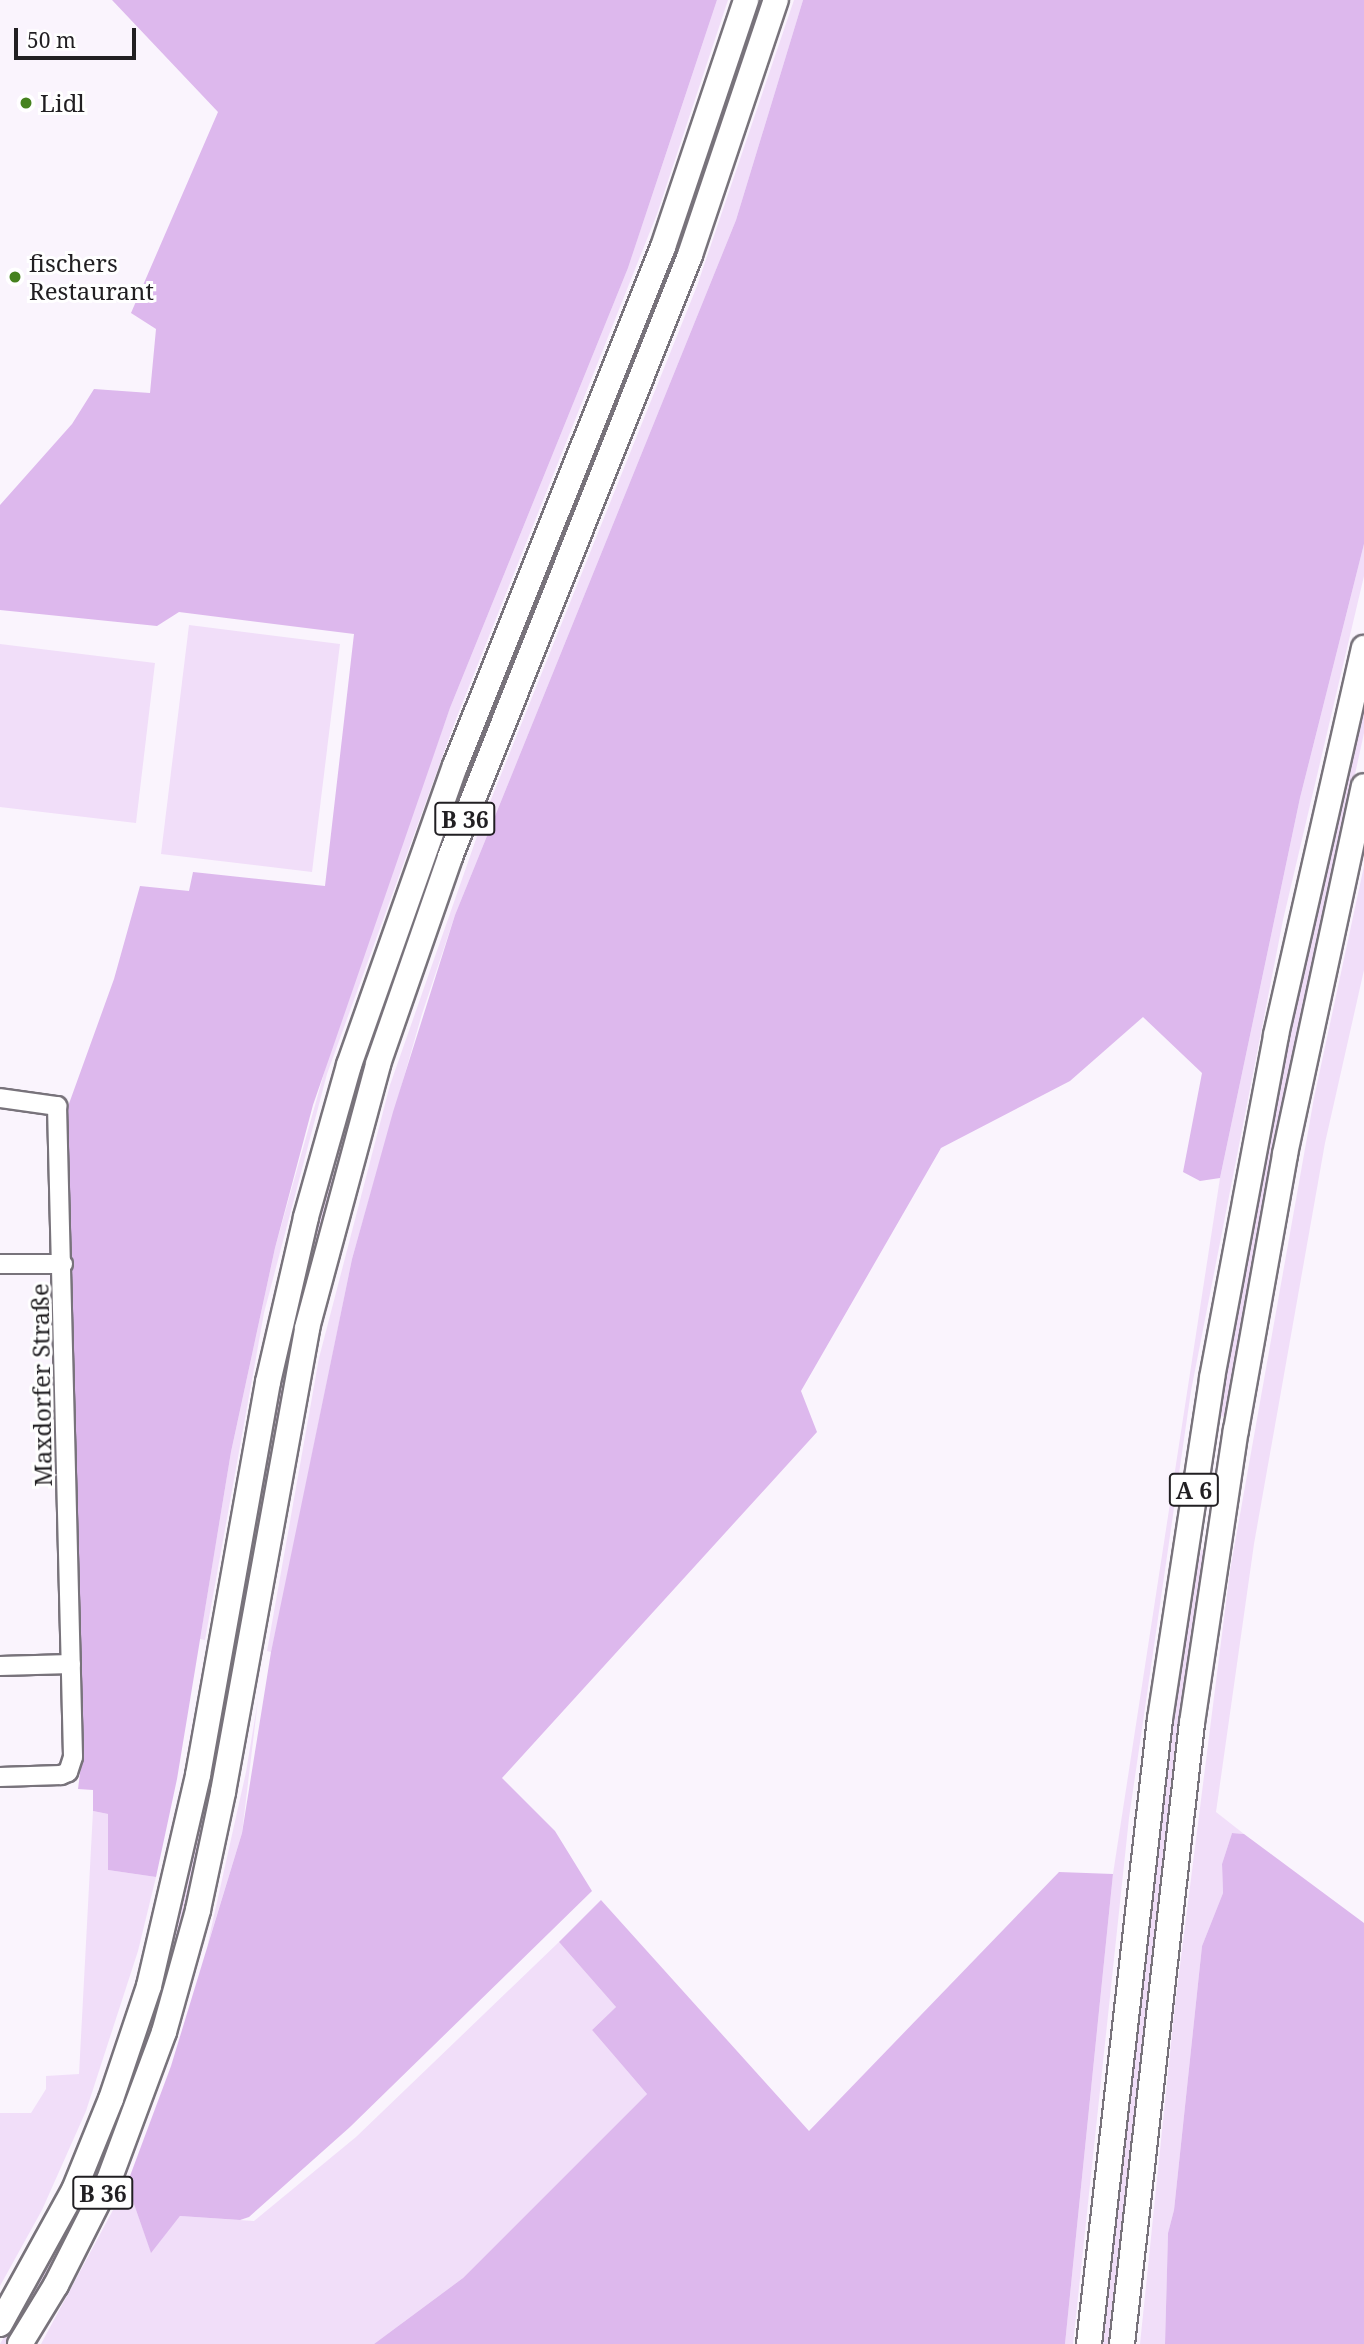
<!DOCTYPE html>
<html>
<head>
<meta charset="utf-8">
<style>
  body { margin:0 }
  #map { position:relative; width:1364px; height:2344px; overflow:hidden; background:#faf4fd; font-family:"Noto Serif",serif }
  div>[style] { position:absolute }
  .green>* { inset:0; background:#f1def9 }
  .forest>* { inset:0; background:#ddb8ed }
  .roads { filter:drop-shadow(2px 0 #78737b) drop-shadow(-2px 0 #78737b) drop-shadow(0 2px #78737b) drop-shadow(0 -2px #78737b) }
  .minor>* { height:18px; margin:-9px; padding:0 9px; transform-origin:9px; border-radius:9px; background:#fff }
  .highway>* { height:24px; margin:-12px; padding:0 12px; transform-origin:12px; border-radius:12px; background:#fff }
  .dots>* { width:19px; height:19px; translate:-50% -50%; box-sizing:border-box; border:4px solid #fff; border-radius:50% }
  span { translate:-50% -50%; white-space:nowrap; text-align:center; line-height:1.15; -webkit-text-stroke:6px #fff; paint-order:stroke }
  .shield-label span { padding:2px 5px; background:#fff; border:2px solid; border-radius:5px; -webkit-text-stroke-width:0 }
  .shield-label { font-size:23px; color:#211f22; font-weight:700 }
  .poi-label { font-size:24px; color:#211f22 }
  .left { translate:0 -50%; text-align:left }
  .street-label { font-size:24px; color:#211f22 }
  .scale { position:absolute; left:14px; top:28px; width:122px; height:32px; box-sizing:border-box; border:4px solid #211f22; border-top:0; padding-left:9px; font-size:21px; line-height:24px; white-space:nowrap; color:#211f22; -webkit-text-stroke:5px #fff; paint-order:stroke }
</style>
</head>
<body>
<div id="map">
  <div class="green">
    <i style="clip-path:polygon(717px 0,728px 0,657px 214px,456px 719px,327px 1074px,264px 1313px,205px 1640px,200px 1639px,231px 1452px,275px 1248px,340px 1016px,450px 708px,628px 268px)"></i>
    <i style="clip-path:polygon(758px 0,765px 0,667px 288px,575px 513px,570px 511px,698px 186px)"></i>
    <i style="clip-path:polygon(794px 0,803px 0,736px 220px,455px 915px,422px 1014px,352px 1259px,281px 1607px,271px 1652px,267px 1651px,319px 1358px,390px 1085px,482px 822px,697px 286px)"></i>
    <i style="clip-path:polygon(1364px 544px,1364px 576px,1283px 920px,1191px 1391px,1129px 1818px,1073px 2344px,1065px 2344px,1113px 1874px,1220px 1178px,1300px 798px)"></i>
    <i style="clip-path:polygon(189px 625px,340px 644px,312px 872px,161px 854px)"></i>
    <i style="clip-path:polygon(521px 636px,525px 637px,367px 1066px,337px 1161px,292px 1350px,236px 1663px,229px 1662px,295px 1303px,347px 1108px,444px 825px)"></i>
    <i style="clip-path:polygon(0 644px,155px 663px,136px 823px,0 807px)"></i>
    <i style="clip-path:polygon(1364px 694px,1364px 733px,1282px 1110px,1226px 1418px,1217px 1414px,1279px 1078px)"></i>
    <i style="clip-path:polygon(1364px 866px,1364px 970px,1325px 1143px,1254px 1544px,1216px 1812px,1244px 1834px,1232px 1833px,1222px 1864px,1223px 1893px,1202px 1946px,1174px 2210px,1168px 2233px,1165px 2344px,1140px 2344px,1175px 2005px,1230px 1571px,1314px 1098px)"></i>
    <i style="clip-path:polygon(1201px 1550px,1205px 1551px,1170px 1801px,1111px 2344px,1100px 2344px,1164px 1780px,1182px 1646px)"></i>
    <i style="clip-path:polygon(227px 1677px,234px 1678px,192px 1890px,151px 2037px,71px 2234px,12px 2338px,8px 2344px,0 2344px,70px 2222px,156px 2001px,185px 1888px)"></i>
    <i style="clip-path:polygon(258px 1700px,242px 1833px,207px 1947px,246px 1772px)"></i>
    <i style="clip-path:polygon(93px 1811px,108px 1814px,108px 1870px,156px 1877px,138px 1951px,86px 2111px,42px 2210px,0 2286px,0 2113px,31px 2113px,46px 2089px,46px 2076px,79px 2074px)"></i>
    <i style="clip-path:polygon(559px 1942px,616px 2007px,592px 2030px,647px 2094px,463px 2278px,374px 2344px,41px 2344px,127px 2184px,151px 2252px,180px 2216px,254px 2221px,356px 2137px)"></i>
  </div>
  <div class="forest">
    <i style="clip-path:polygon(112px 0,717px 0,628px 268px,450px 708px,313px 1105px,275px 1248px,231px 1452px,177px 1779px,156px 1877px,108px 1870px,108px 1814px,93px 1811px,93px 1790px,78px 1789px,82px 1757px,72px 1643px,66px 1112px,114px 979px,140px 886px,189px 891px,193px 872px,325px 886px,354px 634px,179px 612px,157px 626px,0 610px,0 505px,72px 424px,94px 389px,150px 393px,156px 329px,131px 313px,218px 112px)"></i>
    <i style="clip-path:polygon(803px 0,1364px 0,1364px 544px,1300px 798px,1220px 1178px,1200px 1181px,1183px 1172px,1202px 1073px,1143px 1017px,1070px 1081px,941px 1148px,801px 1391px,817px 1432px,502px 1778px,555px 1831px,592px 1891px,350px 2127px,249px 2217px,240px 2220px,180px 2216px,151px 2253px,127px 2184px,171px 2066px,242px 1833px,271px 1652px,352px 1259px,393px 1112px,455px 915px,736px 220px)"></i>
    <i style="clip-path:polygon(1232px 1833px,1244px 1834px,1364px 1923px,1364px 2344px,1165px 2344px,1168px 2233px,1174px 2210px,1202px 1946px,1223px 1893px,1222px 1864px)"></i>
    <i style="clip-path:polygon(1059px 1872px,1113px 1874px,1065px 2344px,374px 2344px,463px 2278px,647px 2094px,592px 2030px,616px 2007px,559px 1942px,601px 1900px,809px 2131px)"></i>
  </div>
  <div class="roads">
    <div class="minor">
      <i style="left:0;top:1098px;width:58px;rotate:8deg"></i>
      <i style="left:57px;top:1106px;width:651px;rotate:88.59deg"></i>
      <i style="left:73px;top:1757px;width:16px;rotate:108deg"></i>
      <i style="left:68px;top:1772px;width:8px;rotate:157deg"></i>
      <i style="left:61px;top:1775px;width:61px;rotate:178.1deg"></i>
      <i style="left:0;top:1264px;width:63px"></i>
      <i style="left:0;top:1666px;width:71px;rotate:-1.6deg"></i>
    </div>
    <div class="highway">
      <i style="left:0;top:2324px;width:153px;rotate:-61.1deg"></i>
      <i style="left:74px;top:2190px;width:98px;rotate:-67.9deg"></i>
      <i style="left:111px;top:2099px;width:119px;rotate:-71.4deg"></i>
      <i style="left:149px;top:1986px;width:217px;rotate:-76.9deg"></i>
      <i style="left:198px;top:1775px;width:399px;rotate:-79.9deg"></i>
      <i style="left:268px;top:1382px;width:169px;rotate:-77deg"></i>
      <i style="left:306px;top:1217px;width:158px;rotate:-74.2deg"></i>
      <i style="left:349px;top:1065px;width:317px;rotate:-70.5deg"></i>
      <i style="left:455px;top:766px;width:559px;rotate:-68.16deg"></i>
      <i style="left:663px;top:247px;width:261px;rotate:-71.4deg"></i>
      <i style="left:20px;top:2344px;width:69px;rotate:-58.6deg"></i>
      <i style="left:56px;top:2285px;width:118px;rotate:-63.2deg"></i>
      <i style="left:109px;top:2180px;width:158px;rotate:-69.6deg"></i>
      <i style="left:164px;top:2032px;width:127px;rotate:-74.4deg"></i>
      <i style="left:198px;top:1910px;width:121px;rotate:-78deg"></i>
      <i style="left:223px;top:1792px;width:472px;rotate:-79.7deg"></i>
      <i style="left:307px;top:1328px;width:273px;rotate:-74.9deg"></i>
      <i style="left:378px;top:1064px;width:219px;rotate:-70.8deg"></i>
      <i style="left:450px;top:857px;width:648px;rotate:-68.26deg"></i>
      <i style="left:690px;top:255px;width:269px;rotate:-71.4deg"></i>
      <i style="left:1089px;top:2344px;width:629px;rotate:-83.52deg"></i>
      <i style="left:1160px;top:1719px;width:345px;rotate:-81.3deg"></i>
      <i style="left:1212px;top:1378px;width:349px;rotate:-79.4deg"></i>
      <i style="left:1276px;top:1035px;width:397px;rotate:-77.2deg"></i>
      <i style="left:1122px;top:2344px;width:625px;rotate:-83.57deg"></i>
      <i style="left:1192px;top:1723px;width:296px;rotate:-81.5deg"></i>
      <i style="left:1236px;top:1430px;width:280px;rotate:-79.9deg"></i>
      <i style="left:1285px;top:1154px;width:376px;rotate:-77.9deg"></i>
    </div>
  </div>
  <div class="dots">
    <i style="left:26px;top:103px;background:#45811e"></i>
    <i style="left:15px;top:277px;background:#45811e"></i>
  </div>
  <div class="shield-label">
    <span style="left:465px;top:819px">B 36</span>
    <span style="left:1194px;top:1490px">A 6</span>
    <span style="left:103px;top:2193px">B 36</span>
  </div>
  <div class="poi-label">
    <span class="left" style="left:40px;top:103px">Lidl</span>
    <span class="left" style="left:29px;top:277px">fischers<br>Restaurant</span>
  </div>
  <div class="street-label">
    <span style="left:41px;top:1385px;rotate:-91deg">Maxdorfer Straße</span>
  </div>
  <div class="scale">50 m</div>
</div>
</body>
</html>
